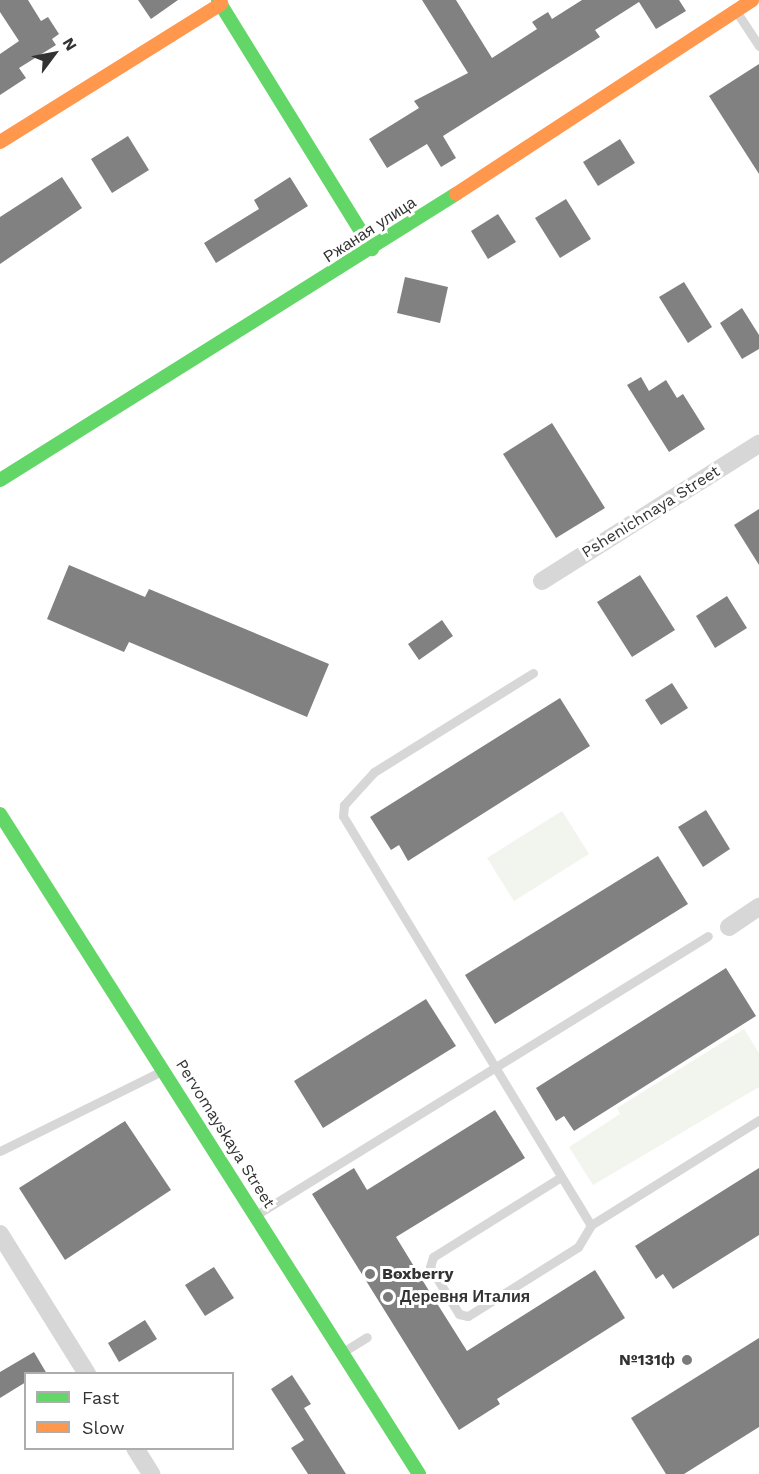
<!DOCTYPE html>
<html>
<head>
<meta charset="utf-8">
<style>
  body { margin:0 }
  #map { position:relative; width:759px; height:1474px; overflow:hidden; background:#fff; font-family:"Work Sans",sans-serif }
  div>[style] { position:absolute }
  .green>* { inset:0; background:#f1f5ed }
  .building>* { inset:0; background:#818181 }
  .lane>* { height:9px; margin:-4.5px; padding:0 4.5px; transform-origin:4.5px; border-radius:4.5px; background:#d7d7d7 }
  .street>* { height:18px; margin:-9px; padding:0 9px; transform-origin:9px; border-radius:9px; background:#d7d7d7 }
  .fast>* { height:14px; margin:-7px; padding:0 7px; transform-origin:7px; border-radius:7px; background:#63d668 }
  .slow>* { height:14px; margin:-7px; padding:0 7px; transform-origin:7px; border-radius:7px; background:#ff974d }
  .dots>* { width:16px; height:16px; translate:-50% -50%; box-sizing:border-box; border:3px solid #fff; border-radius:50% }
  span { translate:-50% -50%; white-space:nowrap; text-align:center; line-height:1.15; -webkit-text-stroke:6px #fff; paint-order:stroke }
  .street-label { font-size:16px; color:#333 }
  .poi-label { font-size:16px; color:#333; font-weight:700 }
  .left { translate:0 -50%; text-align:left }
  .right { translate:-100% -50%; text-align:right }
  .legend { position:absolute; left:24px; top:1372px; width:210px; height:78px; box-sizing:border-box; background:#fff; border:2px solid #adadad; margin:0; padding:8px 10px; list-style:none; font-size:18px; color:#333 }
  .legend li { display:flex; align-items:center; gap:12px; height:30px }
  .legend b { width:30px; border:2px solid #adadad }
  .north { position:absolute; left:24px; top:24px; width:60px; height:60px; -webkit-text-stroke:4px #fff; paint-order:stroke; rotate:58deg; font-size:16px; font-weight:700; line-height:24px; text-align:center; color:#333 }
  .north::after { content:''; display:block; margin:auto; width:21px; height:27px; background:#333; clip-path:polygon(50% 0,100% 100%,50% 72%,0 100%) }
</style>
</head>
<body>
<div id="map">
  <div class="green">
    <i style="clip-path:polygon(562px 811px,589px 854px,514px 901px,487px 858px)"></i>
    <i style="clip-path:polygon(744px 1029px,759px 1053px,759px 1087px,593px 1185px,569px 1147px,620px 1114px,617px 1108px)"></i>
  </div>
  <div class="building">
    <i style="clip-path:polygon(0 0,28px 0,41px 21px,48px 17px,59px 34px,52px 39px,56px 45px,19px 68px,26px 78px,0 95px,0 54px,19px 41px,0 12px)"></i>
    <i style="clip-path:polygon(138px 0,178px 0,151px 19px)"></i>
    <i style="clip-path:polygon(422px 0,456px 0,492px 58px,537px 29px,532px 22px,548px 12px,552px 19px,582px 0,679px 0,686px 11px,656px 29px,639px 2px,595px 30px,600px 37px,443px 136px,456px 158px,441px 167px,427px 144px,387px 168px,369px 139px,419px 108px,414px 101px,468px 73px)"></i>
    <i style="clip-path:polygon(759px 64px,759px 174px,709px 96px)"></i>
    <i style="clip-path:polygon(128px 136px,149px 170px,112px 193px,91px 159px)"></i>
    <i style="clip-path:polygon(620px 139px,635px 163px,598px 186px,583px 162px)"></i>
    <i style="clip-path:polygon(62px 177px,82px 208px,0 264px,0 217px)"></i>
    <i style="clip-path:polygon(290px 177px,308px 206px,216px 263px,204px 243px,259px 209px,254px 200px)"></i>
    <i style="clip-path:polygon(566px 199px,591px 239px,560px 258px,535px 218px)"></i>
    <i style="clip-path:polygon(498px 214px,516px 242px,488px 259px,471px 231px)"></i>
    <i style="clip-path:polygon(405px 277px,448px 287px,440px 323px,397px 313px)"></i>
    <i style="clip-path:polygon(684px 282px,712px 327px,688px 343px,659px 297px)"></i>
    <i style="clip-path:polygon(742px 308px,759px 335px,759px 349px,742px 359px,720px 323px)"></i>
    <i style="clip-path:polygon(641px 377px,649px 391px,666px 380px,677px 398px,683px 394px,705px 429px,669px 452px,627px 385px)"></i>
    <i style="clip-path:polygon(552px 423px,605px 508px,556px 538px,503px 454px)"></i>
    <i style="clip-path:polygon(759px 509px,759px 565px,734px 525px)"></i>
    <i style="clip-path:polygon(69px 565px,145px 597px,149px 589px,329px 664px,307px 717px,129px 642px,124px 652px,47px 619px)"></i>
    <i style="clip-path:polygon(640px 575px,675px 630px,632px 657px,597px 602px)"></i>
    <i style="clip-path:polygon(727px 596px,747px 628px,715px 648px,696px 616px)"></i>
    <i style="clip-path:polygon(442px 620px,453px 636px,419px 660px,408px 644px)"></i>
    <i style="clip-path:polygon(672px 683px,688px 708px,661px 725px,645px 700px)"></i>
    <i style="clip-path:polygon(560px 698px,590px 746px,408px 861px,399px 845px,391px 850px,370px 817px)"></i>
    <i style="clip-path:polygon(706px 810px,730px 849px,703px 867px,678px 827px)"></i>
    <i style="clip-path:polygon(658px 856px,688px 904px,495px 1024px,465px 975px)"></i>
    <i style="clip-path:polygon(726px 968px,756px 1016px,574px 1131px,564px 1116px,556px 1121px,536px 1088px)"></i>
    <i style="clip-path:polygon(426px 999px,456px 1046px,323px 1128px,294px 1081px)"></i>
    <i style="clip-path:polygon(495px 1110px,525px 1158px,396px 1237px,426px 1286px,467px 1351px,595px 1270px,625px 1318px,497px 1399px,500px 1404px,459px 1430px,312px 1194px,354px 1168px,367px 1190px)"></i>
    <i style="clip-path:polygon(125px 1121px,171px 1190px,65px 1260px,19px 1188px)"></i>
    <i style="clip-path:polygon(759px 1168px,759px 1235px,673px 1289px,663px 1274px,656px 1279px,635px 1246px)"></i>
    <i style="clip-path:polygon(214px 1267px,234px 1298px,205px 1316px,185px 1285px)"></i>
    <i style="clip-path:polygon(145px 1320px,157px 1339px,119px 1362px,108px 1343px)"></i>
    <i style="clip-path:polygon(759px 1338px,759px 1427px,684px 1474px,666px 1474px,631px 1418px)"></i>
    <i style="clip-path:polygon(34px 1352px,47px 1374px,26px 1374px,26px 1382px,0 1398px,0 1372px)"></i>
    <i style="clip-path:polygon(292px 1375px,311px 1404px,304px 1408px,346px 1474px,308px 1474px,291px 1448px,304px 1440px,271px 1389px)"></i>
  </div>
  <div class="lane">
    <i style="left:736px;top:11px;width:42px;rotate:56.7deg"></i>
    <i style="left:533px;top:673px;width:187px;rotate:148.1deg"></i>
    <i style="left:374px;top:772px;width:45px;rotate:132.3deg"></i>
    <i style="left:344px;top:805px;width:11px;rotate:95deg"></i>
    <i style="left:343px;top:816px;width:478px;rotate:58.8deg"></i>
    <i style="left:0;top:1151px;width:181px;rotate:-26.3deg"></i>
    <i style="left:561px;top:1177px;width:151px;rotate:148deg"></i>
    <i style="left:433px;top:1257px;width:10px;rotate:107deg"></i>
    <i style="left:430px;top:1267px;width:55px;rotate:58.3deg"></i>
    <i style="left:459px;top:1314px;width:9px;rotate:13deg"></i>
    <i style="left:468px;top:1316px;width:130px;rotate:-32.1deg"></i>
    <i style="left:578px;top:1247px;width:26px;rotate:-59deg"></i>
    <i style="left:591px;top:1225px;width:198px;rotate:-32deg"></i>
    <i style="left:256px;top:1215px;width:531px;rotate:-31.69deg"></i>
    <i style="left:343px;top:1352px;width:28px;rotate:-32deg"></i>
  </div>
  <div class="street">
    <i style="left:542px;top:581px;width:257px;rotate:-32.3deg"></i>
    <i style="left:729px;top:927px;width:36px;rotate:-34deg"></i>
    <i style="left:0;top:1234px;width:165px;rotate:58.1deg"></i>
    <i style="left:135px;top:1448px;width:31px;rotate:58deg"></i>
  </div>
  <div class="fast">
    <i style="left:218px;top:0;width:293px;rotate:58.3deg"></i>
    <i style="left:0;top:480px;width:538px;rotate:-32.1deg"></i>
    <i style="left:0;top:814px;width:782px;rotate:57.59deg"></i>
  </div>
  <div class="slow">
    <i style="left:0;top:142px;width:261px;rotate:-32deg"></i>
    <i style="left:456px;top:194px;width:354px;rotate:-33.2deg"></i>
  </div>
  <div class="dots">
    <i style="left:370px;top:1274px;background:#7a7a7a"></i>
    <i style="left:388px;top:1297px;background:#7a7a7a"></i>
    <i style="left:687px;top:1360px;background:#7a7a7a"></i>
  </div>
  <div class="street-label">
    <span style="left:370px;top:230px;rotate:-33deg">Ржаная улица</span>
    <span style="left:651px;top:512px;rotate:-32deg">Pshenichnaya Street</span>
    <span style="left:225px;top:1134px;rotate:58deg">Pervomayskaya Street</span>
  </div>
  <div class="poi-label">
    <span class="left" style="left:382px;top:1274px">Boxberry</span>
    <span class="left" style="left:400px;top:1297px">Деревня Италия</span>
    <span class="right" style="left:675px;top:1360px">№131ф</span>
  </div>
  <ul class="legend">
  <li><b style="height:8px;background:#63d668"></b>Fast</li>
  <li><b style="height:8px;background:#ff974d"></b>Slow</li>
  </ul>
  <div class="north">N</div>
</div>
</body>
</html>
